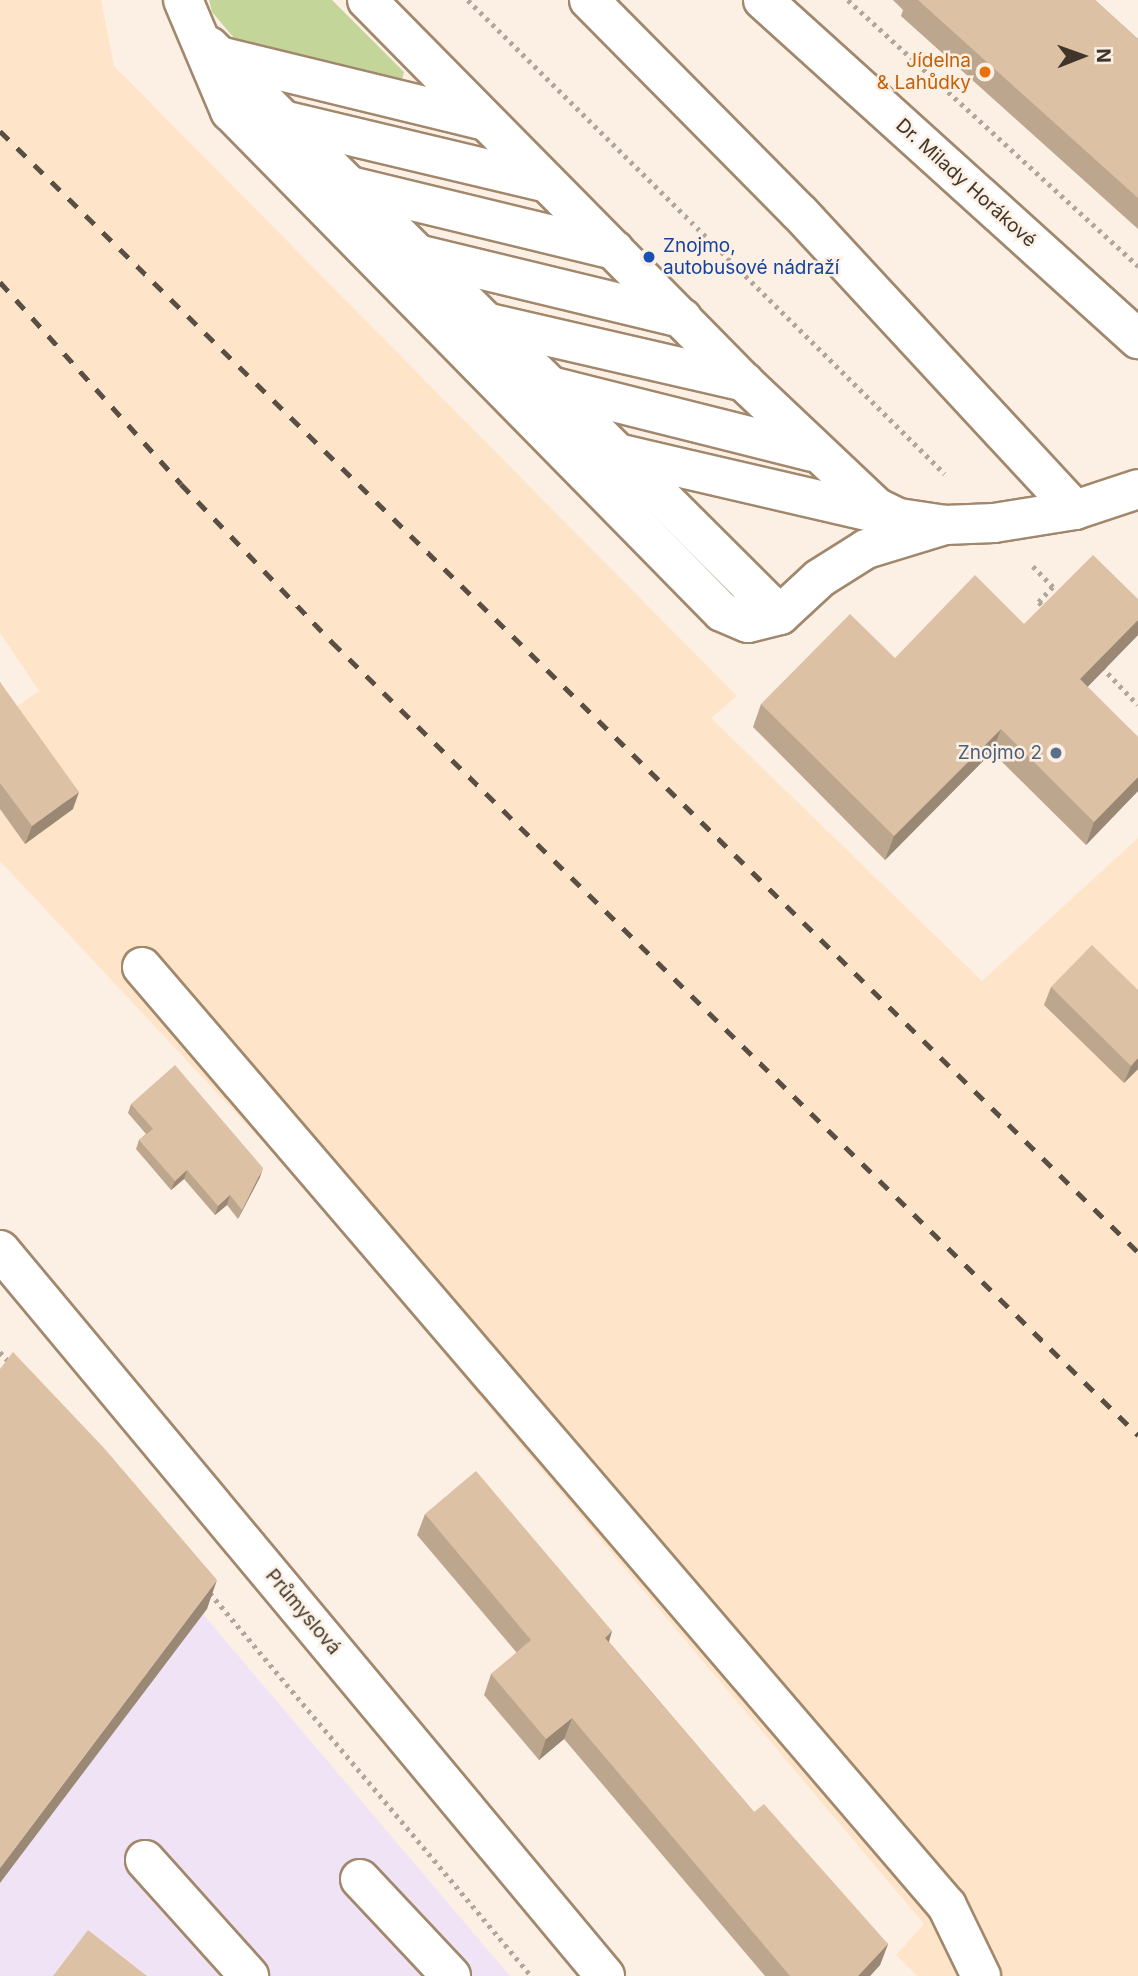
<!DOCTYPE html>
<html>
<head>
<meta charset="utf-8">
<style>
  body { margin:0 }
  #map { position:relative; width:1138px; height:1976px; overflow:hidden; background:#fcf0e5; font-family:Inter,sans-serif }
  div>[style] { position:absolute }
  .built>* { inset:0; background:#fee4c8 }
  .industrial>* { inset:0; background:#f1e3f6 }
  .green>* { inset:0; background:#c4d59a }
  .path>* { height:4.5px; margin-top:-2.25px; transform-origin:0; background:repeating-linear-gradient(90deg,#b2a69b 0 3.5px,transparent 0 8.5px) }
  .roads { filter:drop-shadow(2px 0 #a1886d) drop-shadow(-2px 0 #a1886d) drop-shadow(0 2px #a1886d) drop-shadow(0 -2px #a1886d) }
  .minor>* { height:38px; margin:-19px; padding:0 19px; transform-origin:19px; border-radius:19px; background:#fff }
  .rail>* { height:5px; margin-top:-2.5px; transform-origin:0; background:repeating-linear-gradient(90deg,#594e43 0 12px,transparent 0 24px) }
  .wall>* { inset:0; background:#bda68e }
  .shaded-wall>* { inset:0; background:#9a8774 }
  .building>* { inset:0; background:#dcc1a5 }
  .dots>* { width:19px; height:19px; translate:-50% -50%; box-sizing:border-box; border:4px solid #fcf0e5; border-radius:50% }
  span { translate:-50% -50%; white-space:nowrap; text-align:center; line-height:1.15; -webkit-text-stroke:5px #fcf0e5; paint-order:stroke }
  .food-label { font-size:19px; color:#c56008 }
  .right { translate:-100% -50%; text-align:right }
  .street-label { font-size:19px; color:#40352a }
  .transit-label { font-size:19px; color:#164399 }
  .left { translate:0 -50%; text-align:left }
  .service-label { font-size:19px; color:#4e5e75 }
  .north { position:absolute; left:1047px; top:21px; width:70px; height:70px; -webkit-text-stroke:5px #fcf0e5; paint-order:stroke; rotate:89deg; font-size:19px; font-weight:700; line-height:28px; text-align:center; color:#40352a }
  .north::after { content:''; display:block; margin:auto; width:24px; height:32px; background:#40352a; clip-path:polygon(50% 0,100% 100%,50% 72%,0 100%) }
</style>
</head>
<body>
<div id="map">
  <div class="built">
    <i style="clip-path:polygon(0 0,101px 0,114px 66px,737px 696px,711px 718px,982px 981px,1138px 838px,1138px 1976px,917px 1976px,896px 1955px,924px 1924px,292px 1173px,0 861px,0 718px,39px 691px,0 633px)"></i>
  </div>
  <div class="industrial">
    <i style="clip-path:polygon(0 1373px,258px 1679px,510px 1976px,0 1976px)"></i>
  </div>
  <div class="green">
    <i style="clip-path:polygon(209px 0,332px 0,404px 72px,402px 80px,396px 83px,234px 38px,212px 12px)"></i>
  </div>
  <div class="path">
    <i style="left:468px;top:0;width:672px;rotate:44.82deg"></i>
    <i style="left:848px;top:0;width:394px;rotate:42.5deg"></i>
    <i style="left:1033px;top:566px;width:29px;rotate:46deg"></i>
    <i style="left:1053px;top:587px;width:21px;rotate:133deg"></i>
    <i style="left:1039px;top:602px;width:8px;rotate:45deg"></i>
    <i style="left:1102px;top:667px;width:52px;rotate:46.5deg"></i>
    <i style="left:0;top:1352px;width:16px;rotate:47deg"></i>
    <i style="left:210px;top:1593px;width:500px;rotate:50deg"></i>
  </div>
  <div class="roads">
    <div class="minor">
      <i style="left:183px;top:0;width:121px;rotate:67.1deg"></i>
      <i style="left:230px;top:111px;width:702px;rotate:45.52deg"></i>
      <i style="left:722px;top:612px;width:28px;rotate:23deg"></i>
      <i style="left:748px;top:623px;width:33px;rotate:-14deg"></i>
      <i style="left:780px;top:615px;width:54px;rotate:-42.8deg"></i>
      <i style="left:820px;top:578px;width:54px;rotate:-32.2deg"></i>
      <i style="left:866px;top:549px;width:83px;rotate:-16.9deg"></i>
      <i style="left:367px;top:0;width:537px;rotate:45.38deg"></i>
      <i style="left:744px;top:382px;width:182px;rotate:43.4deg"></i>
      <i style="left:876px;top:507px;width:25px;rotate:26deg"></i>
      <i style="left:899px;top:518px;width:47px;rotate:8.7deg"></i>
      <i style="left:945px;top:525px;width:49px;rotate:-2.3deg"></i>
      <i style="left:994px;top:523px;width:82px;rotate:-9.1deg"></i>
      <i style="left:1075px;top:510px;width:66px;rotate:-18.4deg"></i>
      <i style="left:589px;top:0;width:298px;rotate:45.3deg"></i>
      <i style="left:799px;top:212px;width:406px;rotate:47.2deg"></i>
      <i style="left:763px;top:0;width:506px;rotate:42.11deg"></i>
      <i style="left:209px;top:46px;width:806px;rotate:44.9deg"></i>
      <i style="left:219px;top:56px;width:270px;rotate:13.7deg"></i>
      <i style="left:287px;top:121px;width:267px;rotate:13.4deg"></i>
      <i style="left:350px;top:186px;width:272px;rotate:13.6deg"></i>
      <i style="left:417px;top:254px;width:273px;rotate:13.6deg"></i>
      <i style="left:485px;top:322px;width:266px;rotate:13deg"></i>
      <i style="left:546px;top:385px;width:274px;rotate:14.1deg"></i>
      <i style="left:613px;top:452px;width:274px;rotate:13.1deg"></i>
      <i style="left:142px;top:967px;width:1237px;rotate:49.39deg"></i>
      <i style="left:947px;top:1906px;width:78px;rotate:64.1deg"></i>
      <i style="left:0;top:1250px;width:945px;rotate:50.19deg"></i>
      <i style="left:145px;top:1860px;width:156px;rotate:48.1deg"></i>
      <i style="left:360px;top:1879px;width:133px;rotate:46.8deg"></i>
    </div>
  </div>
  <div class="rail">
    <i style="left:0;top:131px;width:1597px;rotate:44.57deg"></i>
    <i style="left:0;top:282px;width:271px;rotate:48.1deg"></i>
    <i style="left:181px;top:484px;width:219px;rotate:46.3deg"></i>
    <i style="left:332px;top:642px;width:1131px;rotate:44.53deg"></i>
  </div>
  <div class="wall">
    <i style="clip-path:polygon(893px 0,1095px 0,1138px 39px,1138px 229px,901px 16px,903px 10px)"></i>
    <i style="clip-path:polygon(1138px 599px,1138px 635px,1087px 687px,1138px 737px,1138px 791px,1086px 845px,992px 752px,885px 860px,753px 727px,761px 704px,895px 658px,1024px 624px)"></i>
    <i style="clip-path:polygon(0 682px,73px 809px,25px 844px,0 809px)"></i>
    <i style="clip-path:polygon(1051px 987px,1138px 990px,1138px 1069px,1124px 1083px,1044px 1005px)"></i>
    <i style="clip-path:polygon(131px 1104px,260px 1177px,238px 1219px,227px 1205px,215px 1215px,184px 1179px,171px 1190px,136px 1149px,139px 1140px,146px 1134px,128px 1113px)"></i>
    <i style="clip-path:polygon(425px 1514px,612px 1631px,609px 1642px,754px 1812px,888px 1944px,880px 1965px,870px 1976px,765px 1976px,564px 1739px,539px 1760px,484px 1695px,491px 1674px,517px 1653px,417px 1535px)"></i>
  </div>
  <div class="shaded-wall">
    <i style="clip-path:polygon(1138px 620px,1138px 635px,1072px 703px,1080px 679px)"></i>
    <i style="clip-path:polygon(1001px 729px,992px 752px,885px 860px,894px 836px)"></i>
    <i style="clip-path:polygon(1138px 777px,1138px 791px,1086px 845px,1094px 822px)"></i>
    <i style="clip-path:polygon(79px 792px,73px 809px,25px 844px,32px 826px)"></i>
    <i style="clip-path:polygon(1138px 1058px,1138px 1069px,1124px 1083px,1131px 1066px)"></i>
    <i style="clip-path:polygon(263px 1168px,260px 1177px,238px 1219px,242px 1210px)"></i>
    <i style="clip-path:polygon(187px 1170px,184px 1179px,171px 1190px,175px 1181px)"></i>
    <i style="clip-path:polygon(230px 1195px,227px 1205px,215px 1215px,218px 1206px)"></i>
    <i style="clip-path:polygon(217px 1580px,207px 1609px,0 1883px,0 1868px)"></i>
    <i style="clip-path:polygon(612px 1631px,605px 1653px,605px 1638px)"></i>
    <i style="clip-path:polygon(572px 1718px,564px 1739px,539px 1760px,546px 1739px)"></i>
    <i style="clip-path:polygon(888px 1944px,880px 1965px,870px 1976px,858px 1976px)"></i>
  </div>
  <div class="building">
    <i style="clip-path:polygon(918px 0,1095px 0,1138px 39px,1138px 198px)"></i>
    <i style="clip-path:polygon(1093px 555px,1138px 599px,1138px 620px,1080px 679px,1138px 737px,1138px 777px,1094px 822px,1001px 729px,894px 836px,761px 704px,850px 614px,895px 658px,975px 575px,1024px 624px)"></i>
    <i style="clip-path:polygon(0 682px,79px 792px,32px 826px,0 783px)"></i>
    <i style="clip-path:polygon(1092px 945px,1138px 990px,1138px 1058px,1131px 1066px,1051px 987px)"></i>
    <i style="clip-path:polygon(175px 1065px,263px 1168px,242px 1210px,230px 1195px,218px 1206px,187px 1170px,175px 1181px,139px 1140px,153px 1129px,131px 1104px)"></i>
    <i style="clip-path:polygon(13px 1352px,104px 1448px,217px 1580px,0 1868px,0 1369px)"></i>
    <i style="clip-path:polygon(476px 1471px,612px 1631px,605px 1638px,754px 1812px,764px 1804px,888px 1944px,858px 1976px,790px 1976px,572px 1718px,546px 1739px,491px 1674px,531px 1640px,425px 1514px)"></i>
    <i style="clip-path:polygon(88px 1930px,147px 1976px,53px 1976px)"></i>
  </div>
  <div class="dots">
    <i style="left:985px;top:72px;background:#e8710a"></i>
    <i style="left:649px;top:257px;background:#1a4fb4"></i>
    <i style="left:1056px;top:753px;background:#5c6f8a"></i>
  </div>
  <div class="food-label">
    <span class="right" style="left:971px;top:72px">Jídelna<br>&amp; Lahůdky</span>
  </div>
  <div class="street-label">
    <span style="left:966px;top:183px;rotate:42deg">Dr. Milady Horákové</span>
    <span style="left:303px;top:1612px;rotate:50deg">Průmyslová</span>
  </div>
  <div class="transit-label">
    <span class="left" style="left:663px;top:257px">Znojmo,<br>autobusové nádraží</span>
  </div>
  <div class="service-label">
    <span class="right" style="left:1042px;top:753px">Znojmo 2</span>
  </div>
  <div class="north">N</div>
</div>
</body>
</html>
